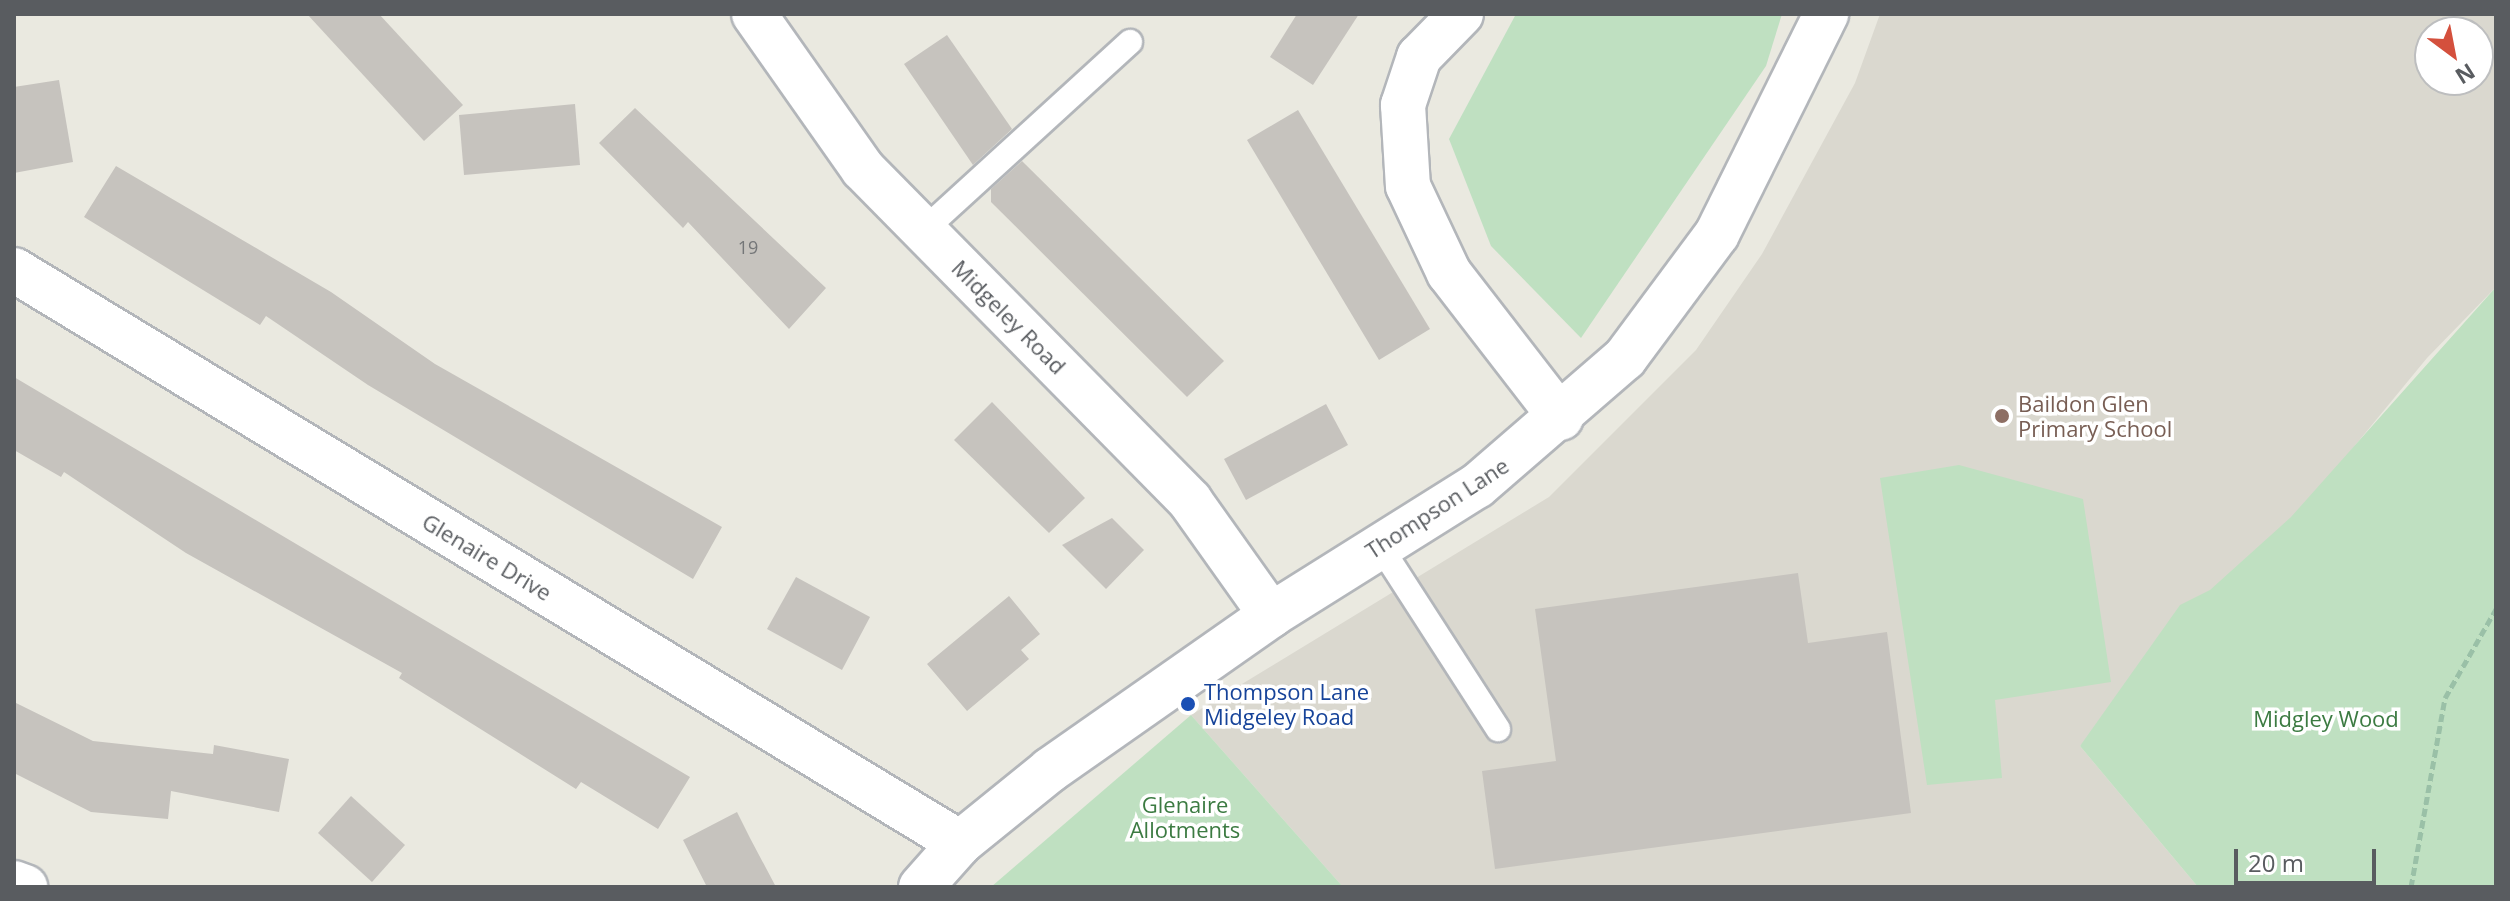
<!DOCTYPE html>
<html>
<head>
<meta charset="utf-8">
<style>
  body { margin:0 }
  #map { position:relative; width:2510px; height:901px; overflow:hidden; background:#eae9e0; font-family:"Open Sans",sans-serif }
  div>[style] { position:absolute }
  .education>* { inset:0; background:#dad8cf }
  .green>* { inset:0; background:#bfe0c1 }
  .building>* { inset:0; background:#c6c3be }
  .path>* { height:5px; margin-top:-2.5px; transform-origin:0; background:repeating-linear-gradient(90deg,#9ac0a7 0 8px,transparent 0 12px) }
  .roads { filter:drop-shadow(2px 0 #b3b6ba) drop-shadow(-2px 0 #b3b6ba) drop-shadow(0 2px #b3b6ba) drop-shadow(0 -2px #b3b6ba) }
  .service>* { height:24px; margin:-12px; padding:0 12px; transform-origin:12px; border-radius:12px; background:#fff }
  .minor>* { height:44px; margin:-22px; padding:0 22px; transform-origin:22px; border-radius:22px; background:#fff }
  .dots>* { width:22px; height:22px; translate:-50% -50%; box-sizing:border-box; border:4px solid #fff; border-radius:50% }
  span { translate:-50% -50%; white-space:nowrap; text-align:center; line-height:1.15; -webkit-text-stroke:7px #fff; paint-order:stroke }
  .number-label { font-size:18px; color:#747678 }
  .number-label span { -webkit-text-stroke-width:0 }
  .street-label { font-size:22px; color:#595c60 }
  .education-label { font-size:22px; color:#785e54 }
  .left { translate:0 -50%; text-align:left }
  .transit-label { font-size:22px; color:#164399 }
  .park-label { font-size:22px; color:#3c7b42 }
  .frame { position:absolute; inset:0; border:16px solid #595c60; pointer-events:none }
  .north { position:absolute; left:2414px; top:16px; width:80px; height:80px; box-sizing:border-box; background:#fff; border:2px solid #bdbebf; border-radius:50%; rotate:148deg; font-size:22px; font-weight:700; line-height:32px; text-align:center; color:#595c60 }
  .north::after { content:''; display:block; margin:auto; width:28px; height:36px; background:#d4503d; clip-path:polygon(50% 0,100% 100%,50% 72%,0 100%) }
  .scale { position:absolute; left:2234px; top:849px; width:142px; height:36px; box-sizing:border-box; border:4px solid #595c60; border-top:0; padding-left:10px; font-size:24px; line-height:28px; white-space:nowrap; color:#595c60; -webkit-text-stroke:6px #fff; paint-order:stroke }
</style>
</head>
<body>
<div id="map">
  <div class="education">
    <i style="clip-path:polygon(evenodd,1880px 14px,2496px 14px,2496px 287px,2427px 358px,2255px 567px,2080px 746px,2198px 887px,1343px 887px,1191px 715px,1549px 497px,1696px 350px,1762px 254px,1855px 83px,1880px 14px,2430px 32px,2478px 32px,2478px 80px,2430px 80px,2430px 32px)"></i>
  </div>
  <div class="green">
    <i style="clip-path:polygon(1516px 14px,1782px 14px,1766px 66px,1581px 338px,1491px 246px,1449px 139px)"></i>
    <i style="clip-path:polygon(2496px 287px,2496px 887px,2198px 887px,2080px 746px,2180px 605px,2210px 590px,2291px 517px)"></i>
    <i style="clip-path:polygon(1959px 465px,2083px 499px,2111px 682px,1995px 700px,2002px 778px,1927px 785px,1880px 478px)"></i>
    <i style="clip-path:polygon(1191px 715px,1343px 887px,991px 887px)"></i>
  </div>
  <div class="building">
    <i style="clip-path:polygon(307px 14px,379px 14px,463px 105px,424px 141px)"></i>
    <i style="clip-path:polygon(1297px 14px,1359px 14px,1313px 85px,1270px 57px)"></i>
    <i style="clip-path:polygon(947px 35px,1012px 129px,973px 165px,904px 64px)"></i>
    <i style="clip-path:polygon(59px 80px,73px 162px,14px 173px,14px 87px)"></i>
    <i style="clip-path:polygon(575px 104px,580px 165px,464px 175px,459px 115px)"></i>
    <i style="clip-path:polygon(635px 108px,826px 288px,789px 329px,688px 222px,683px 228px,599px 143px)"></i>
    <i style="clip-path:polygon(1298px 110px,1430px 329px,1379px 360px,1247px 140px)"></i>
    <i style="clip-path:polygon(1022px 161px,1224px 361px,1187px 397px,991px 202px,991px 189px)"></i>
    <i style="clip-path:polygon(116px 166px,331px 292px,435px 364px,722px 527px,693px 579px,368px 385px,266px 316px,260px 325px,84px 217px)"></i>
    <i style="clip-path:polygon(14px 377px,690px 777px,658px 829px,581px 782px,576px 789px,399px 678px,402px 673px,186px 553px,64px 472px,61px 477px,14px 450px)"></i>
    <i style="clip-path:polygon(992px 402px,1085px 498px,1049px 533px,954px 440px)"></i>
    <i style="clip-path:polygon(1326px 404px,1348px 445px,1246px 500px,1224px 459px)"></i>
    <i style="clip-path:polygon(1112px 518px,1144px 550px,1106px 589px,1062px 545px)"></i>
    <i style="clip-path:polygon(1798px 573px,1808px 643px,1887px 632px,1911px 813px,1495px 869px,1482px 771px,1556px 761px,1535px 609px)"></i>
    <i style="clip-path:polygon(796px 577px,870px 617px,842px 670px,767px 629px)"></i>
    <i style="clip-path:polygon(1009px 596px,1040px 634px,1021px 650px,1029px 659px,967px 711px,927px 664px)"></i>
    <i style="clip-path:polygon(14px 702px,93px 741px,213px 754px,214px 745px,289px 759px,279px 812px,171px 791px,168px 819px,91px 812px,14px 773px)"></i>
    <i style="clip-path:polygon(351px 796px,405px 845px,372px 882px,318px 833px)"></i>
    <i style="clip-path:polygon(737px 812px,750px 838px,776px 887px,707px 887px,683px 840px)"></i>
  </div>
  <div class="path">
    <i style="left:2411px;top:887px;width:192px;rotate:-79.8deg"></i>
    <i style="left:2445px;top:698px;width:103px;rotate:-60.2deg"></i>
  </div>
  <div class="roads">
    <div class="service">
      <i style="left:924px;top:230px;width:279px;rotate:-42.4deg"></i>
      <i style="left:1380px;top:546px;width:218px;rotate:57.2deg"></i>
    </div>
    <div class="minor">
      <i style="left:754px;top:14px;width:189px;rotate:54.9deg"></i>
      <i style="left:863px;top:169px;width:466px;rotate:45.4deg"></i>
      <i style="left:1190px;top:501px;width:140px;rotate:54.6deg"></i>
      <i style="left:1461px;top:14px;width:60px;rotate:134.3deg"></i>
      <i style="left:1419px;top:57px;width:51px;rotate:108.4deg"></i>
      <i style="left:1403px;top:105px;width:81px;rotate:86.5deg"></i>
      <i style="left:1408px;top:186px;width:96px;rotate:64.8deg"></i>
      <i style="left:1449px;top:273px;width:183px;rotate:52.3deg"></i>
      <i style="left:14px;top:270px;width:1106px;rotate:31.2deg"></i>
      <i style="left:14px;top:883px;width:12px;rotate:20deg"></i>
      <i style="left:921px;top:887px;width:59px;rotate:-48.4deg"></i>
      <i style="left:960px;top:843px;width:116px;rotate:-39deg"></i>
      <i style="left:1050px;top:770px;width:270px;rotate:-35deg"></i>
      <i style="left:1271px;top:615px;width:243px;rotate:-32.1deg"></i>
      <i style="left:1477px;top:486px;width:196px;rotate:-40.9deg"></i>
      <i style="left:1625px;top:358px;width:154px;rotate:-53.4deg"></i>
      <i style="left:1717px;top:234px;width:246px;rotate:-63.6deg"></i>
    </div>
  </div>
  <div class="dots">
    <i style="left:2002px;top:416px;background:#8d6e63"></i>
    <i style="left:1188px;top:704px;background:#1a4fb4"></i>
  </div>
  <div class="number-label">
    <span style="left:748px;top:247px">19</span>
  </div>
  <div class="street-label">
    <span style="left:1009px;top:317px;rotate:45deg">Midgeley Road</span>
    <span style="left:1437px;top:508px;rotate:-33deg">Thompson Lane</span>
    <span style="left:487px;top:557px;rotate:31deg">Glenaire Drive</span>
  </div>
  <div class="education-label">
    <span class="left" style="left:2018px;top:416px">Baildon Glen<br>Primary School</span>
  </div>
  <div class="transit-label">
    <span class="left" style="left:1204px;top:704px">Thompson Lane<br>Midgeley Road</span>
  </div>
  <div class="park-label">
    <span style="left:2326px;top:719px">Midgley Wood</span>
    <span style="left:1185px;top:817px">Glenaire<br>Allotments</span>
  </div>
  <div class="frame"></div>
  <div class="north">N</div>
  <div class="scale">20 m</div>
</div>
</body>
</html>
